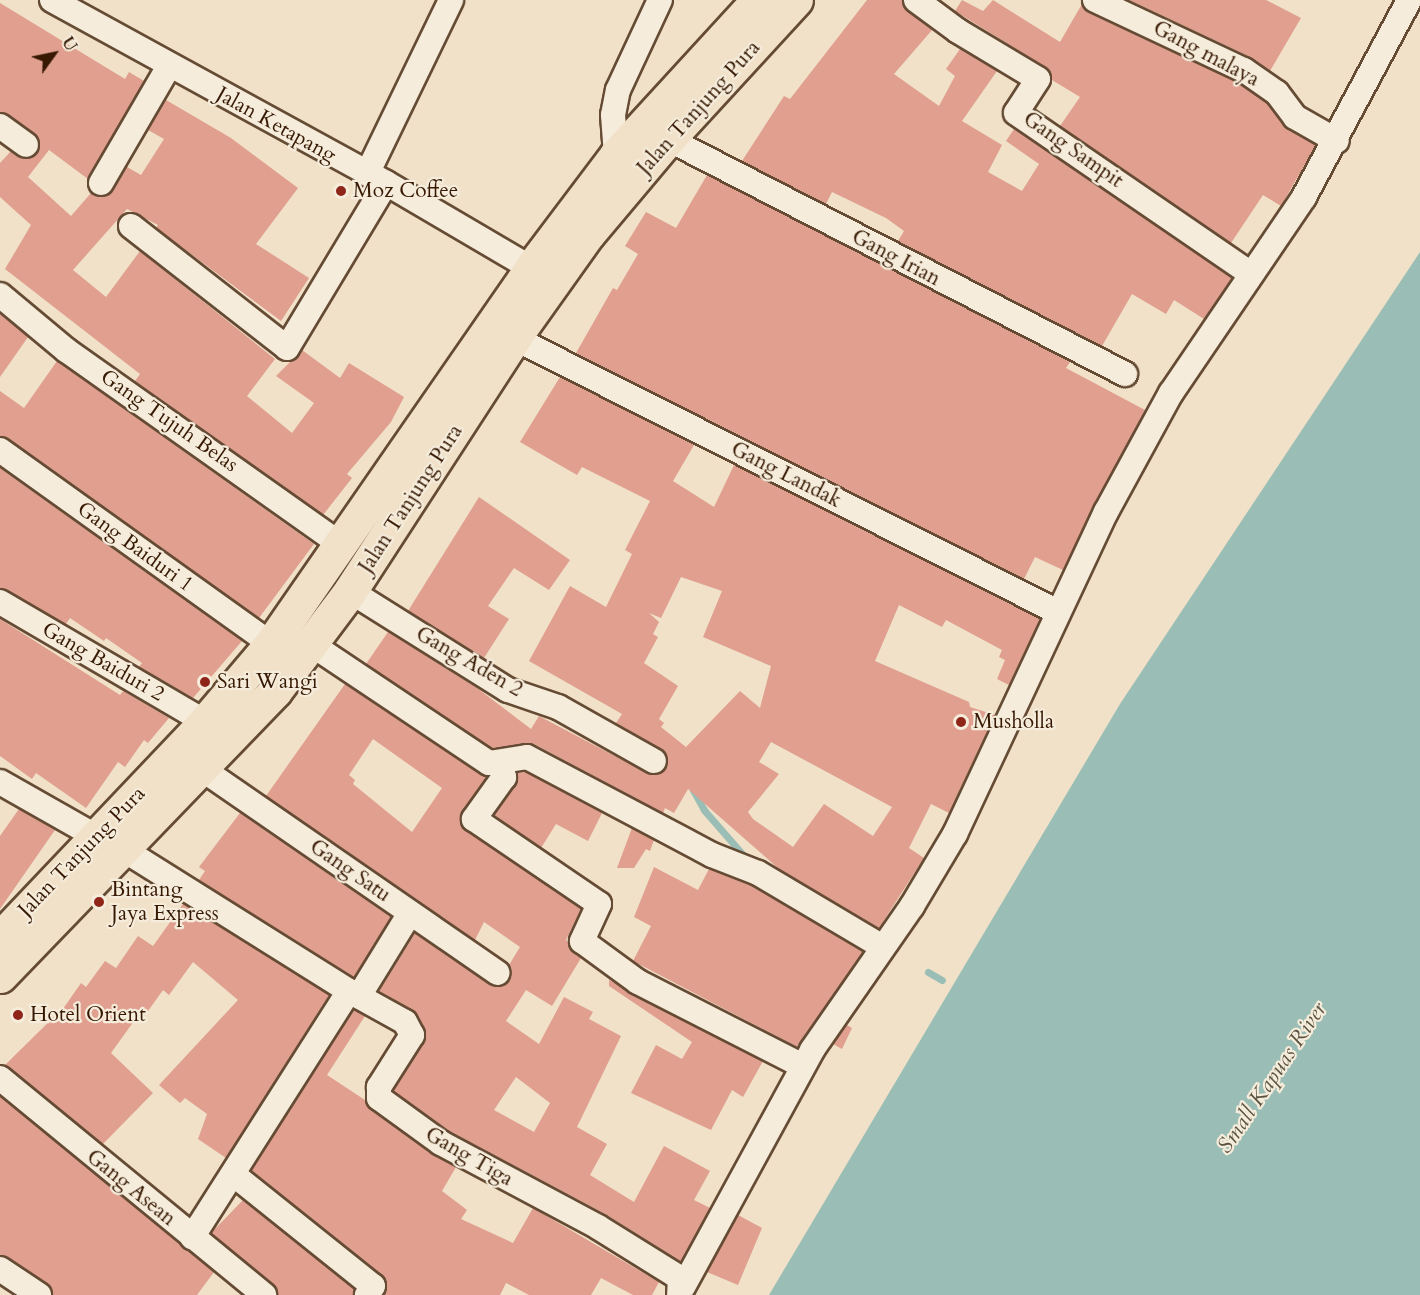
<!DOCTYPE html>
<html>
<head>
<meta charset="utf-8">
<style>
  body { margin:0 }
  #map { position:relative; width:1420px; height:1295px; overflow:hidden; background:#f0e1c8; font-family:Cardo,serif }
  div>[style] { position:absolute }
  .water>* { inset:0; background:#9abeb5 }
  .stream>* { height:7px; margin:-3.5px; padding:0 3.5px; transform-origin:3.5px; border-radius:3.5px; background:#9abeb5 }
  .building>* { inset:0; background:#e09f8f }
  .roads { filter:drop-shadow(2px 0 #654b34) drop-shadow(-2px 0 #654b34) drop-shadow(0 2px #654b34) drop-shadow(0 -2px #654b34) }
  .minor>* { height:24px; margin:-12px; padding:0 12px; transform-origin:12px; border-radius:12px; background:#f5ecdb }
  .trunk>* { height:33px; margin:-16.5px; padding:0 16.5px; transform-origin:16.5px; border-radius:16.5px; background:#f0e1c8 }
  .dots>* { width:16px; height:16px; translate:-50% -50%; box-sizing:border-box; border:3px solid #f5ecdb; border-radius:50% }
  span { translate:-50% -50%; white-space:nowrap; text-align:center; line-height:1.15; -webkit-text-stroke:4.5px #f5ecdb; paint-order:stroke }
  .street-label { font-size:21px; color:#371903 }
  .poi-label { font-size:21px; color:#371903 }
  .left { translate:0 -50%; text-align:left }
  .water-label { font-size:22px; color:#5a5341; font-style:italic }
  .north { position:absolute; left:24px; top:24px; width:60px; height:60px; -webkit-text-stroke:4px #f5ecdb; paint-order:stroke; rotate:57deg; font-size:16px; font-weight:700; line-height:24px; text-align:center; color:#371903 }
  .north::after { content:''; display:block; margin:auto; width:21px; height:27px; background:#371903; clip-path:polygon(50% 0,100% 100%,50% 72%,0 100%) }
</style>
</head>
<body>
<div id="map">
  <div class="water">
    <i style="clip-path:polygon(1420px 252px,1420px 1295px,769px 1295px,1120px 704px)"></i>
  </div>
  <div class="stream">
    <i style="left:693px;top:790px;width:23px;rotate:61deg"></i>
    <i style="left:704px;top:810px;width:61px;rotate:49deg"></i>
    <i style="left:928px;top:972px;width:16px;rotate:30deg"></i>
  </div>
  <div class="building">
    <i style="clip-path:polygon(867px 0,902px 0,907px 11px,932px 30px,894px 74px,939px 106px,955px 76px,946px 69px,960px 49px,997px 71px,962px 121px,1002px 145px,988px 172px,1022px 191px,1039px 164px,1006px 141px,1014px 129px,1232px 278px,1204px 319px,1174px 300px,1166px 314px,1132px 294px,1102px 346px,898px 241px,904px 231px,886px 218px,832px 192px,826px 204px,742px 161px,784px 96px,790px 99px)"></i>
    <i style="clip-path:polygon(962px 0,983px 11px,993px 0,1060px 42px,1082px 4px,1089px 13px,1237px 82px,1267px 103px,1288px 129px,1316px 145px,1281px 206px,1263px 195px,1231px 243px,1060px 126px,1080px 97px,1052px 80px,1045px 67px,955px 11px)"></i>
    <i style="clip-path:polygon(1129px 0,1266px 0,1301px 18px,1270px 71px,1250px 57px)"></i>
    <i style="clip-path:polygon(0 3px,125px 79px,129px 72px,144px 81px,88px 179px,49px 150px,28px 177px,71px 216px,91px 193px,100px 197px,109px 195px,127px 167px,141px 175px,164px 139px,148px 130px,166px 100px,231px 138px,298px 188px,256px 244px,309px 278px,281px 321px,156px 228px,158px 225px,127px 209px,73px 270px,106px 297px,140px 251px,275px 359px,247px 396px,292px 433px,314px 403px,276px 376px,302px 350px,340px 378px,349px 363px,404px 397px,391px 422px,347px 474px,352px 478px,323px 515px,135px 381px,140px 374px,5px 269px,31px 225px,0 197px,0 163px,11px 151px,24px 159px,31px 158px,40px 146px,34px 134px,0 112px)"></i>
    <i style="clip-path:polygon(707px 175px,1070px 362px,1066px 368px,1145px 410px,1063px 570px,1035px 557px,1024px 579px,576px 353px,613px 288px,617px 290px,638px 254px,625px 246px,646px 212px,676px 228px)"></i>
    <i style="clip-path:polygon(0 314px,28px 337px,0 377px)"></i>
    <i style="clip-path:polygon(57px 361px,314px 544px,259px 618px,0 436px,0 391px,24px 408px)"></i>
    <i style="clip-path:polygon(evenodd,560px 377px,694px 445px,673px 481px,714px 507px,734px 465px,1040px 619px,1009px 685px,997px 679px,1005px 660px,999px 657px,1002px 650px,946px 620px,942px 627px,899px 605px,875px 661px,969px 702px,970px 707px,995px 715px,949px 813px,931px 804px,909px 848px,924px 858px,879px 928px,779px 869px,688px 789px,674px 813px,665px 808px,663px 813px,534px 744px,492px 748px,366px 664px,388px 632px,477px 688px,531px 729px,539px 716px,647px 773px,655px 775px,666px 768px,668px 760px,661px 749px,616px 723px,622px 714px,529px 661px,570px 586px,606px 607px,632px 554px,625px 550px,650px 501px,582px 467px,577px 475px,520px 442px,560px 377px,681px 577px,722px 591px,703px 637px,771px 666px,760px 708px,740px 691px,686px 747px,661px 727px,664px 723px,659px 719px,678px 686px,644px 663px,658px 637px,653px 634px,659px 622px,649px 613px,661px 618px,681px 577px,560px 377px,771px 742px,892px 807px,873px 836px,824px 804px,793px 847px,753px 819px,748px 812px,779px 774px,759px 762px,771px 742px)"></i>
    <i style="clip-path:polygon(0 468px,242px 641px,193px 698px,139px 667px,142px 663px,106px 638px,104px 641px,70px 618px,66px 624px,0 588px)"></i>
    <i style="clip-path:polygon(479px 497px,570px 560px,549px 590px,514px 568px,488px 606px,509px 619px,484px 658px,408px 611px)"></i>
    <i style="clip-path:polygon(0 619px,120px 695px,123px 691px,169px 718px,148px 743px,144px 740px,125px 767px,118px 762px,86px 808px,36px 773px,32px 779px,0 756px)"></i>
    <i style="clip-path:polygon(evenodd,345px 684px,487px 776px,462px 811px,461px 826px,581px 909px,566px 940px,581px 958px,552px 1006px,526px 990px,506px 1021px,539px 1044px,564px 997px,593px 1012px,589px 1019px,621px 1036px,577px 1127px,607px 1144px,590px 1175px,634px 1202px,664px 1146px,710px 1171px,694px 1200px,710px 1208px,681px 1262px,605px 1214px,449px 1131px,393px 1091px,426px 1035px,412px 1010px,379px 991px,415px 933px,496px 987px,510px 981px,509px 965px,520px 947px,484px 922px,475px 940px,266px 796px,345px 684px,373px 739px,442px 788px,412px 832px,353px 784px,355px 780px,349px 775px,373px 739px,345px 684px,516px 1077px,550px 1103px,534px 1132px,494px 1110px,516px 1077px)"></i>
    <i style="clip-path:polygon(525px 772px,602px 813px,588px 841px,556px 824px,541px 848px,494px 815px,516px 785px,518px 773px)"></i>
    <i style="clip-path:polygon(19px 809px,55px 830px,0 909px,0 836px)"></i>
    <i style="clip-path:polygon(240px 813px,391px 917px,354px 977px,199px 880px,205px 871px,199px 867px)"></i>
    <i style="clip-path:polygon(632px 828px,654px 840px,650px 851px,646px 849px,634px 868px,617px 868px)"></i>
    <i style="clip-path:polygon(654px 867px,698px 890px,709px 869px,752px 886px,863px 952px,797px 1047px,633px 961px,651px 926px,634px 917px)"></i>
    <i style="clip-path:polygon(183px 904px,329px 995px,226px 1158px,198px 1139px,207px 1114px,185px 1098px,180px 1103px,159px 1085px,238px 1000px,193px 962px,169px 995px,163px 990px,143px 1018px,139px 1014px,111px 1053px,153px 1093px,103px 1144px,5px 1065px,65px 1006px,81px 983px,86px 987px,105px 961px,116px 968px,138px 936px,153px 946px)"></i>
    <i style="clip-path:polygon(609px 980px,763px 1061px,743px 1097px,732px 1090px,711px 1130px,631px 1093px,656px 1045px,682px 1059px,692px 1042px,609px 986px)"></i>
    <i style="clip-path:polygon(354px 1010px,365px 1016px,327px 1075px,365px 1100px,371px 1110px,433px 1155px,456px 1167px,442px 1191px,467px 1210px,461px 1219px,513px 1243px,533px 1208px,659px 1282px,652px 1295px,633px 1295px,601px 1278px,591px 1295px,529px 1295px,506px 1283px,500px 1295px,384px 1295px,387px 1287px,382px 1275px,251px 1170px)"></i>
    <i style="clip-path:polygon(847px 1025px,852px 1028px,842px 1049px,833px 1044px)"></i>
    <i style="clip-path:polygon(0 1096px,214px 1272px,197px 1295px,53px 1295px,47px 1283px,0 1255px)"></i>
    <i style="clip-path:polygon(243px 1200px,354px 1289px,353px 1295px,278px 1295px,273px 1284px,211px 1233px)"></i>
    <i style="clip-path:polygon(738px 1215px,762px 1228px,738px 1285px,707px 1272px)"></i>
  </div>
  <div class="roads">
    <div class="minor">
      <i style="left:52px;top:0;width:381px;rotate:28.7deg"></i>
      <i style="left:386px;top:183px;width:168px;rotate:30.4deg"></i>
      <i style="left:916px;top:0;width:52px;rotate:36.4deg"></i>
      <i style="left:958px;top:31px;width:93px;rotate:31deg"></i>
      <i style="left:1038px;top:79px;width:40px;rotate:122.9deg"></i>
      <i style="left:1016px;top:113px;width:285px;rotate:34.4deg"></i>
      <i style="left:1095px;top:0;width:165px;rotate:25.2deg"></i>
      <i style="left:1244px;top:70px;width:40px;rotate:34.9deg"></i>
      <i style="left:1277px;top:93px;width:30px;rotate:53deg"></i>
      <i style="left:1295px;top:117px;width:48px;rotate:29.7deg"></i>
      <i style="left:0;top:126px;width:32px;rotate:36deg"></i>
      <i style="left:668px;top:139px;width:514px;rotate:27.21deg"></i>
      <i style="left:616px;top:155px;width:40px;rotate:-94.3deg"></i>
      <i style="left:613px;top:115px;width:25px;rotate:-79deg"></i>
      <i style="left:618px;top:90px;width:99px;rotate:-65deg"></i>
      <i style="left:367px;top:174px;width:193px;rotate:-64.2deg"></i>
      <i style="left:101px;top:183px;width:135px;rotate:-59.8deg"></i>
      <i style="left:131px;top:226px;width:198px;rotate:38deg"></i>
      <i style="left:287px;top:348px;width:192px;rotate:-59deg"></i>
      <i style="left:0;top:295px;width:86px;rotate:39.8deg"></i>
      <i style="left:66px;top:350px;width:336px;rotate:35.3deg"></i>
      <i style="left:514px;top:338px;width:609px;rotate:26.73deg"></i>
      <i style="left:0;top:450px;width:333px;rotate:35.6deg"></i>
      <i style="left:350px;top:591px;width:186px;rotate:32.1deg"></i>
      <i style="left:508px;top:690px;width:53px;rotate:18.8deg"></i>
      <i style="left:558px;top:707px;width:110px;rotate:29.4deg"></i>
      <i style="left:0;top:602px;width:238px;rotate:30.3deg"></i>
      <i style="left:311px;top:644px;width:214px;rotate:33.8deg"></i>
      <i style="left:489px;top:763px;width:38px;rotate:-9deg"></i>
      <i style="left:527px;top:757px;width:209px;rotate:27.9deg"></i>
      <i style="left:712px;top:855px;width:49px;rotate:21.4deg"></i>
      <i style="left:758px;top:873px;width:135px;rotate:30.7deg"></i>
      <i style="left:500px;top:763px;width:15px;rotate:74deg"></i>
      <i style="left:504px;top:777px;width:52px;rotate:125.5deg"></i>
      <i style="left:474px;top:819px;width:151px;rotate:34.2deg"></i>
      <i style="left:599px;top:904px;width:41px;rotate:114.7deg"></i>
      <i style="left:582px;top:941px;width:69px;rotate:36.2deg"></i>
      <i style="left:638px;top:982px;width:185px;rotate:27deg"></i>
      <i style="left:202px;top:769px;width:359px;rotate:34.6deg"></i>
      <i style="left:0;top:782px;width:109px;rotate:29.6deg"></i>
      <i style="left:121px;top:848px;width:269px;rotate:32.1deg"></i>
      <i style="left:349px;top:991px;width:292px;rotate:122.5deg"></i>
      <i style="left:349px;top:991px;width:64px;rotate:29deg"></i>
      <i style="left:405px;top:1022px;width:15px;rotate:62deg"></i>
      <i style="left:412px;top:1035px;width:62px;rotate:122.4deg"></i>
      <i style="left:379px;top:1087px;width:11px;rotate:90deg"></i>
      <i style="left:379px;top:1098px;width:77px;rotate:36deg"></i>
      <i style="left:441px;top:1143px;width:178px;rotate:28.1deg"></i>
      <i style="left:598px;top:1227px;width:97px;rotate:31.9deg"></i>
      <i style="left:680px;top:1278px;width:17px;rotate:93deg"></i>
      <i style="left:359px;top:996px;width:97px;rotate:-58.4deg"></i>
      <i style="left:0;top:1078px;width:342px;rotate:39.4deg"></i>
      <i style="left:233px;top:1174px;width:179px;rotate:38.7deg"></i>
      <i style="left:373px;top:1286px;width:11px;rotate:124deg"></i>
      <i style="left:0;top:1269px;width:47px;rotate:33.7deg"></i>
      <i style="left:683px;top:1287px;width:270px;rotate:-61.4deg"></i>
      <i style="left:812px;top:1050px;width:175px;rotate:-55.2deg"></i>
      <i style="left:912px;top:906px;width:84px;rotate:-59.2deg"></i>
      <i style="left:955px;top:834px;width:356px;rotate:-64.9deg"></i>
      <i style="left:1106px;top:512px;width:136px;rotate:-61.4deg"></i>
      <i style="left:1171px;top:393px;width:237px;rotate:-55.8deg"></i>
      <i style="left:1304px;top:197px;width:223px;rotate:-61.9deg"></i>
    </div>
    <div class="trunk">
      <i style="left:0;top:938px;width:298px;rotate:-46.5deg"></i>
      <i style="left:205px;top:722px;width:102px;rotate:-49.8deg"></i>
      <i style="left:271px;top:644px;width:457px;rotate:-55.3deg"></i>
      <i style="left:531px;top:268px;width:141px;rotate:-53deg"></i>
      <i style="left:616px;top:155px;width:210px;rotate:-47.5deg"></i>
      <i style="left:0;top:976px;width:396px;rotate:-46deg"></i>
      <i style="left:275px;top:691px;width:125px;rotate:-53.1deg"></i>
      <i style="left:350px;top:591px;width:302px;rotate:-57deg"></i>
      <i style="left:514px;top:338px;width:128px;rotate:-54.6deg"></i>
      <i style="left:588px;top:234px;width:124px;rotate:-49.9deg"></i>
      <i style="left:668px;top:139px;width:189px;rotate:-47.4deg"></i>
    </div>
  </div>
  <div class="dots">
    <i style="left:341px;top:191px;background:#8f2418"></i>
    <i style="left:205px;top:682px;background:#8f2418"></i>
    <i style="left:961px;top:722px;background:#8f2418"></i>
    <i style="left:99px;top:902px;background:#8f2418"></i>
    <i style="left:18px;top:1015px;background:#8f2418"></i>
  </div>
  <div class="street-label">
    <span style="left:1206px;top:54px;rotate:28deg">Gang malaya</span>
    <span style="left:699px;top:108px;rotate:-48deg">Jalan Tanjung Pura</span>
    <span style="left:276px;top:125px;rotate:29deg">Jalan Ketapang</span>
    <span style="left:1073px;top:150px;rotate:35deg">Gang Sampit</span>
    <span style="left:896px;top:258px;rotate:28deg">Gang Irian</span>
    <span style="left:169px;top:421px;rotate:35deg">Gang Tujuh Belas</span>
    <span style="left:786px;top:475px;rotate:27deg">Gang Landak</span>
    <span style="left:411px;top:499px;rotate:-57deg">Jalan Tanjung Pura</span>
    <span style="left:135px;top:547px;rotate:36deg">Gang Baiduri 1</span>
    <span style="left:103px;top:662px;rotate:30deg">Gang Baiduri 2</span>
    <span style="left:469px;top:662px;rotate:30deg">Gang Aden 2</span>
    <span style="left:82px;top:852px;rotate:-46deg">Jalan Tanjung Pura</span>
    <span style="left:350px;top:871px;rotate:35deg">Gang Satu</span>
    <span style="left:469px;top:1157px;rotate:30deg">Gang Tiga</span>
    <span style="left:131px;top:1188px;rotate:39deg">Gang Asean</span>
  </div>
  <div class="poi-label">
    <span class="left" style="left:353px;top:191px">Moz Coffee</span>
    <span class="left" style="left:217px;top:682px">Sari Wangi</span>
    <span class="left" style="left:973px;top:722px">Musholla</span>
    <span class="left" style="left:111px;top:902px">Bintang<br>Jaya Express</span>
    <span class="left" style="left:30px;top:1015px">Hotel Orient</span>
  </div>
  <div class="water-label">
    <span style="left:1272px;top:1078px;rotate:-56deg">Small Kapuas River</span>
  </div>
  <div class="north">U</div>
</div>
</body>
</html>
